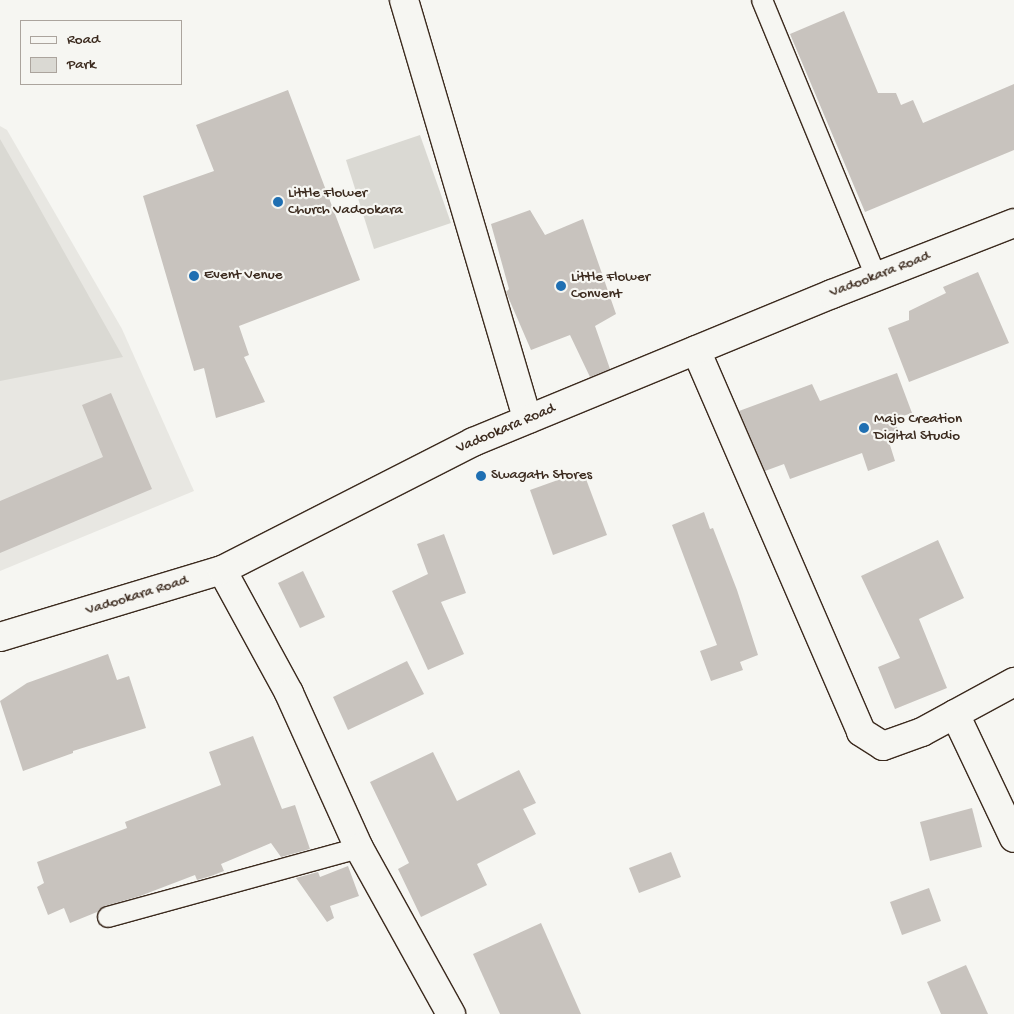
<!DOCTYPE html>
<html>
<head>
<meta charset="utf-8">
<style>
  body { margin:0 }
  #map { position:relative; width:1014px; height:1014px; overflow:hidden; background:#f6f6f2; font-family:"Gochi Hand",sans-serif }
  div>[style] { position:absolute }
  .built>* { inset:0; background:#e8e7e2 }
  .green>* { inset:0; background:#dad9d3 }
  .building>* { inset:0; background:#c8c3be }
  .roads { filter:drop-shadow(1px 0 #3b2a1e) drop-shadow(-1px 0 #3b2a1e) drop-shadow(0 1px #3b2a1e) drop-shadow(0 -1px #3b2a1e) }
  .service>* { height:20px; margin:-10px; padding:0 10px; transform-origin:10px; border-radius:10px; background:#f6f6f2 }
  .minor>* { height:28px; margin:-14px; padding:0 14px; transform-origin:14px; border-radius:14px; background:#f6f6f2 }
  .tertiary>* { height:28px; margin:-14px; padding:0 14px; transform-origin:14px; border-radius:14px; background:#f6f6f2 }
  .dots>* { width:14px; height:14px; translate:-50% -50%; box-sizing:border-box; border:2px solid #f6f6f2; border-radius:50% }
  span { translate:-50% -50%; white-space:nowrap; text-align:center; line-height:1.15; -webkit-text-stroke:4.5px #f6f6f2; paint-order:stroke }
  .poi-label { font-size:15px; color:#3b2a1e }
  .left { translate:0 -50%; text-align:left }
  .street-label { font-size:15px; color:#3b2a1e }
  .legend { position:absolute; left:20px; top:20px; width:162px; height:65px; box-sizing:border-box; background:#f6f6f2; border:1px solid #aba49d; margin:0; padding:6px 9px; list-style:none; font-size:15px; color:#3b2a1e }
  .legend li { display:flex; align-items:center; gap:10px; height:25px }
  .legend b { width:25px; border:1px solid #aba49d }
</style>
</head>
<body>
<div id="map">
  <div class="built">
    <i style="clip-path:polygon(0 126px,7px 130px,122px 329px,194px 491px,0 571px)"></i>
  </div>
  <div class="green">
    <i style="clip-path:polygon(420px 135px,451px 223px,374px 249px,346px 160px)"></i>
    <i style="clip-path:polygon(0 139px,31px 193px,123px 357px,0 381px)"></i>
  </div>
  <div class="building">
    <i style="clip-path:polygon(844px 11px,878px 93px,896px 93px,901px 105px,913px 100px,923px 123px,1014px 84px,1014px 150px,865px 212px,790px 34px)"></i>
    <i style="clip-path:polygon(288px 90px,360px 280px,239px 326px,249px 355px,244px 357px,265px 402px,216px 418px,204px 368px,194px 371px,143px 196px,214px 171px,196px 125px)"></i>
    <i style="clip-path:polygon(530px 210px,545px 235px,583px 219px,616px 314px,595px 326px,610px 369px,590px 377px,570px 335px,531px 350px,506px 292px,509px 289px,491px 224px)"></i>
    <i style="clip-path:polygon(978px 272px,1009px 343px,909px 382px,888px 328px,909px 320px,909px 311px,946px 293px,943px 287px)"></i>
    <i style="clip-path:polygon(897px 373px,912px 413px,894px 419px,901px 438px,889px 442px,895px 461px,868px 471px,862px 453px,790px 479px,784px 464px,765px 471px,739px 411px,812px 384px,820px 401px)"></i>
    <i style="clip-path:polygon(111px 393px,152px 489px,0 553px,0 501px,103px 457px,82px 405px)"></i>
    <i style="clip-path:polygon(583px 471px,607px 535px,553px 555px,530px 490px)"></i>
    <i style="clip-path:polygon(704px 512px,710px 529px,713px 528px,737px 590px,758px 655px,740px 662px,743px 670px,711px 681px,700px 651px,717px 645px,672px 525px)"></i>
    <i style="clip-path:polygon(444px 534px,466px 593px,441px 602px,464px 654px,428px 670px,392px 591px,428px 574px,417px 544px)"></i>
    <i style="clip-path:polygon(938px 540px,964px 598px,919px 619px,947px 688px,895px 709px,878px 667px,900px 658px,861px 576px)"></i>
    <i style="clip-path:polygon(303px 571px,325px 617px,300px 628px,278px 583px)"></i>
    <i style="clip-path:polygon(108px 654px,117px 680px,129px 676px,146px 728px,73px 751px,73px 753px,23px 771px,0 701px,27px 683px)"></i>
    <i style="clip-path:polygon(407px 661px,424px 694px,348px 730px,333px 697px)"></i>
    <i style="clip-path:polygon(253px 736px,282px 809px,295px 805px,310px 849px,281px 857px,271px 843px,221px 864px,224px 871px,211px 876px,197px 880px,195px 875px,140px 896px,105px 906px,97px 912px,70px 923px,64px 908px,48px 915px,37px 887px,44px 883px,37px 862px,127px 828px,125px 822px,221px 785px,209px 752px)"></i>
    <i style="clip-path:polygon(433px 752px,457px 801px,519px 770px,536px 803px,523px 809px,536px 834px,477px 864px,487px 885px,421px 917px,398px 869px,409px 863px,370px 782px)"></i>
    <i style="clip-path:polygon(972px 808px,982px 847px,930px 861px,920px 822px)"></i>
    <i style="clip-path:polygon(671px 852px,681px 877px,639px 893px,629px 868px)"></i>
    <i style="clip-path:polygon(348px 866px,359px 896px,330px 906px,334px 918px,327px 922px,296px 878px,318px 872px,320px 877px)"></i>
    <i style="clip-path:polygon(929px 888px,941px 921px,902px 935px,890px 902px)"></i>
    <i style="clip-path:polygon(541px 923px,581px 1014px,500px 1014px,473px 954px)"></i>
    <i style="clip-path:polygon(966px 965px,988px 1014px,941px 1014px,927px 982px)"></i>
  </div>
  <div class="roads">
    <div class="service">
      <i style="left:762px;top:0;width:299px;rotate:67.6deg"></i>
      <i style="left:108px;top:917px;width:260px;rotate:-15.4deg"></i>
    </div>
    <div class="minor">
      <i style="left:404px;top:0;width:437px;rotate:73.6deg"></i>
      <i style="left:696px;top:350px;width:416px;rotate:66.6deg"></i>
      <i style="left:861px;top:732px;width:26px;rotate:32deg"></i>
      <i style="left:883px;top:746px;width:41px;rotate:-19.7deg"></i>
      <i style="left:922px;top:732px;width:105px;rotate:-28.5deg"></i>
      <i style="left:222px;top:570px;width:140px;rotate:61.4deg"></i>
      <i style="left:289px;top:693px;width:170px;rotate:65.7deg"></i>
      <i style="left:359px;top:848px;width:190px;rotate:61deg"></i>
      <i style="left:955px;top:714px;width:137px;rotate:64.6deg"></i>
    </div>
    <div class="tertiary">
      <i style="left:0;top:637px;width:232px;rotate:-16.8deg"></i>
      <i style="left:222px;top:570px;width:282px;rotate:-27deg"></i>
      <i style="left:473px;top:442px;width:388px;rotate:-22.4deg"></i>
      <i style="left:832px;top:294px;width:195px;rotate:-21.3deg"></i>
    </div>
  </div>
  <div class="dots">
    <i style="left:278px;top:202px;background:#1f6fb2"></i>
    <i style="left:194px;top:276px;background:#1f6fb2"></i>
    <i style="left:561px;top:286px;background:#1f6fb2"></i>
    <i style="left:864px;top:428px;background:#1f6fb2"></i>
    <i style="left:481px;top:476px;background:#1f6fb2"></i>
  </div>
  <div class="poi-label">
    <span class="left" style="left:288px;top:202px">Little Flower<br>Church Vadookara</span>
    <span class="left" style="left:204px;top:276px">Event Venue</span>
    <span class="left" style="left:571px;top:286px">Little Flower<br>Convent</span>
    <span class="left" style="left:874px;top:428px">Majo Creation<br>Digital Studio</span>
    <span class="left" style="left:491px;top:476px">Swagath Stores</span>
  </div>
  <div class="street-label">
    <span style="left:880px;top:275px;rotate:-21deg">Vadookara Road</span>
    <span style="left:506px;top:429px;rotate:-23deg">Vadookara Road</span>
    <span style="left:137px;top:596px;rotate:-17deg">Vadookara Road</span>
  </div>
  <ul class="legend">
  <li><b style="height:6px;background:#f6f6f2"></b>Road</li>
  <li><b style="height:14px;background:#dad9d3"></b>Park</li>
  </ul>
</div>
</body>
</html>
